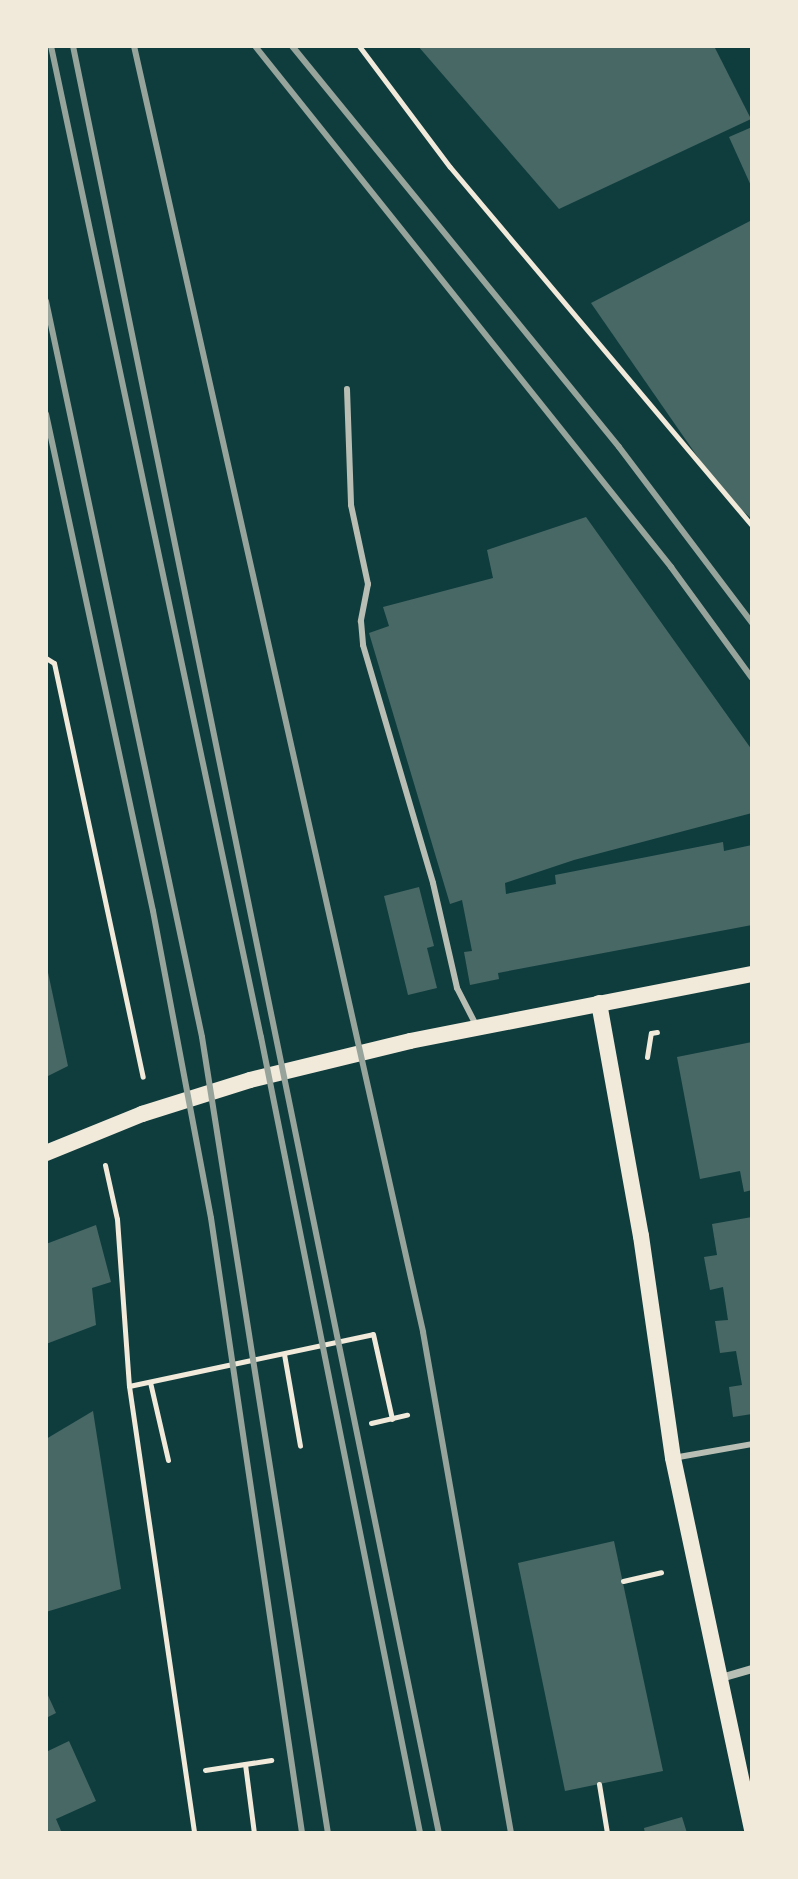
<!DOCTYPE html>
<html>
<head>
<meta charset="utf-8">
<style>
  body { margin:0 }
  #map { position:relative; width:798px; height:1879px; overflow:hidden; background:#0f3d3e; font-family:Karla,sans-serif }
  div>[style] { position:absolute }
  .building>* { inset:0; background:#486865 }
  .path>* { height:5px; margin:-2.5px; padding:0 2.5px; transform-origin:2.5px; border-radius:2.5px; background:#f1e9da }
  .service>* { height:6px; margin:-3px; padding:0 3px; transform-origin:3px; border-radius:3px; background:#b8beb3 }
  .minor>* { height:8px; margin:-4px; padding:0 4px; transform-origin:4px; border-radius:4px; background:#b8beb3 }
  .secondary>* { height:16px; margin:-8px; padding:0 8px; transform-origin:8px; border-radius:8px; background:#f1e9da }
  .rail>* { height:6px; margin:-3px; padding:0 3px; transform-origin:3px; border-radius:3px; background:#97a49c }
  span { translate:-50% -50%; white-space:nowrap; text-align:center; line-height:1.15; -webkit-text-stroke:8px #f1e9da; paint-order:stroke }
  .frame { position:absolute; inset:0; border:48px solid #f1e9da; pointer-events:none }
</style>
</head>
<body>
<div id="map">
  <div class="building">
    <i style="clip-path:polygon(418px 46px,714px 46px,751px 119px,559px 209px)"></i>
    <i style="clip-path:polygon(752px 127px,752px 188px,729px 137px)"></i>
    <i style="clip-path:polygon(752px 220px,752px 519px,724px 495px,591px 303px)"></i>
    <i style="clip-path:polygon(586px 517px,752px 750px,752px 813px,574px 860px,505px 883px,506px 894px,556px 884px,555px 875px,723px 842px,724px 851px,752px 845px,752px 925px,498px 973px,499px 979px,470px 985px,464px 952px,472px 951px,462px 900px,450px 904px,369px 633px,389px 626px,383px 607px,493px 578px,487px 550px)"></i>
    <i style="clip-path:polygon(419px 887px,434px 946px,427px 948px,437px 988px,408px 995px,384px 896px)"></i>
    <i style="clip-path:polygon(46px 963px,68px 1066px,46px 1077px)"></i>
    <i style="clip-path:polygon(752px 1042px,752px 1190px,744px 1192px,740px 1171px,700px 1179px,677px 1057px)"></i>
    <i style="clip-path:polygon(752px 1217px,752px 1414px,733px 1417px,729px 1387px,742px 1385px,736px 1351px,720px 1353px,715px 1321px,728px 1320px,723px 1287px,710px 1290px,704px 1257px,717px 1255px,712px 1224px)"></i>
    <i style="clip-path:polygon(96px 1225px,111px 1282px,92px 1288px,96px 1325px,46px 1344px,46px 1244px)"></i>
    <i style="clip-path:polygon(93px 1411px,121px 1589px,46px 1612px,46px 1439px)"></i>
    <i style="clip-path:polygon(614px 1541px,663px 1771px,565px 1791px,518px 1563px)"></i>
    <i style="clip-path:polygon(46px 1691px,56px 1713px,46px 1718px)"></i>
    <i style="clip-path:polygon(69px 1741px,96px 1801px,56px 1819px,62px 1833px,46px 1833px,46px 1752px)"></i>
    <i style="clip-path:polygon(682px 1817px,687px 1833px,645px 1833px,644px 1828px)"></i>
  </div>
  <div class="path">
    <i style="left:359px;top:46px;width:151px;rotate:53.1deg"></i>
    <i style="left:450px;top:167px;width:469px;rotate:49.9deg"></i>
    <i style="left:46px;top:658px;width:9px;rotate:32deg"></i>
    <i style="left:54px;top:663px;width:423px;rotate:77.9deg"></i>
    <i style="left:647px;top:1057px;width:24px;rotate:-81deg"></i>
    <i style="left:651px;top:1033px;width:6px;rotate:-9deg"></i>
    <i style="left:105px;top:1165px;width:55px;rotate:77.5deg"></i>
    <i style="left:117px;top:1219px;width:167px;rotate:85.9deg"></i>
    <i style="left:129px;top:1386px;width:452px;rotate:81.7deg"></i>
    <i style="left:284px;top:1354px;width:93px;rotate:80.1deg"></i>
    <i style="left:150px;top:1382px;width:80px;rotate:77deg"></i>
    <i style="left:129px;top:1386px;width:249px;rotate:-12deg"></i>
    <i style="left:373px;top:1334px;width:87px;rotate:77.4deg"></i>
    <i style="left:371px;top:1423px;width:37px;rotate:-13deg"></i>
    <i style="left:623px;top:1581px;width:39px;rotate:-13deg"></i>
    <i style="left:245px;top:1764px;width:70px;rotate:82.6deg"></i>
    <i style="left:205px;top:1770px;width:67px;rotate:-8.6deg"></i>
    <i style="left:599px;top:1784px;width:50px;rotate:80.7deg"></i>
  </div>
  <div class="service">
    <i style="left:347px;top:389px;width:116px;rotate:88deg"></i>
    <i style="left:351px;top:505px;width:81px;rotate:77.9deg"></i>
    <i style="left:368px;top:584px;width:38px;rotate:101deg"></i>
    <i style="left:361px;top:621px;width:24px;rotate:85deg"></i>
    <i style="left:363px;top:645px;width:248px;rotate:73.6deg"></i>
    <i style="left:433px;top:883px;width:108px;rotate:77.1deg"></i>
    <i style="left:457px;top:988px;width:42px;rotate:62.8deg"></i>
    <i style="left:673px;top:1458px;width:80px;rotate:-10deg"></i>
  </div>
  <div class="minor">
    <i style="left:721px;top:1678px;width:32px;rotate:-16deg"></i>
  </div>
  <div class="secondary">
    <i style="left:599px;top:1003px;width:237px;rotate:79.8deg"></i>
    <i style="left:641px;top:1236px;width:224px;rotate:81.8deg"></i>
    <i style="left:673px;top:1458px;width:380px;rotate:78deg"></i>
    <i style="left:46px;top:1153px;width:104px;rotate:-22.1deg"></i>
    <i style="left:142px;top:1114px;width:113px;rotate:-17.5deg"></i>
    <i style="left:250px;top:1080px;width:165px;rotate:-13.7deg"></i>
    <i style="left:410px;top:1041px;width:349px;rotate:-11.1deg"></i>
  </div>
  <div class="rail">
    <i style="left:51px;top:46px;width:1013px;rotate:78.04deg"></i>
    <i style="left:261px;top:1037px;width:812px;rotate:78.7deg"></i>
    <i style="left:73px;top:46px;width:1824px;rotate:78.43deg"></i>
    <i style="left:134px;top:46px;width:1318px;rotate:77.33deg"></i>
    <i style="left:423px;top:1332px;width:509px;rotate:80.04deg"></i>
    <i style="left:255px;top:46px;width:667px;rotate:51.39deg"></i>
    <i style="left:671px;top:567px;width:137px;rotate:53.9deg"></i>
    <i style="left:292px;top:46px;width:517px;rotate:50.8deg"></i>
    <i style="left:619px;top:447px;width:221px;rotate:52.9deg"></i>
    <i style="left:46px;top:301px;width:752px;rotate:78.03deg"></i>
    <i style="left:202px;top:1037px;width:806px;rotate:81.01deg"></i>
    <i style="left:46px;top:414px;width:508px;rotate:77.85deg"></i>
    <i style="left:153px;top:911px;width:312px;rotate:79.3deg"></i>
    <i style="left:211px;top:1218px;width:622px;rotate:81.58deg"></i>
  </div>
  <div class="frame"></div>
</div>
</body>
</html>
